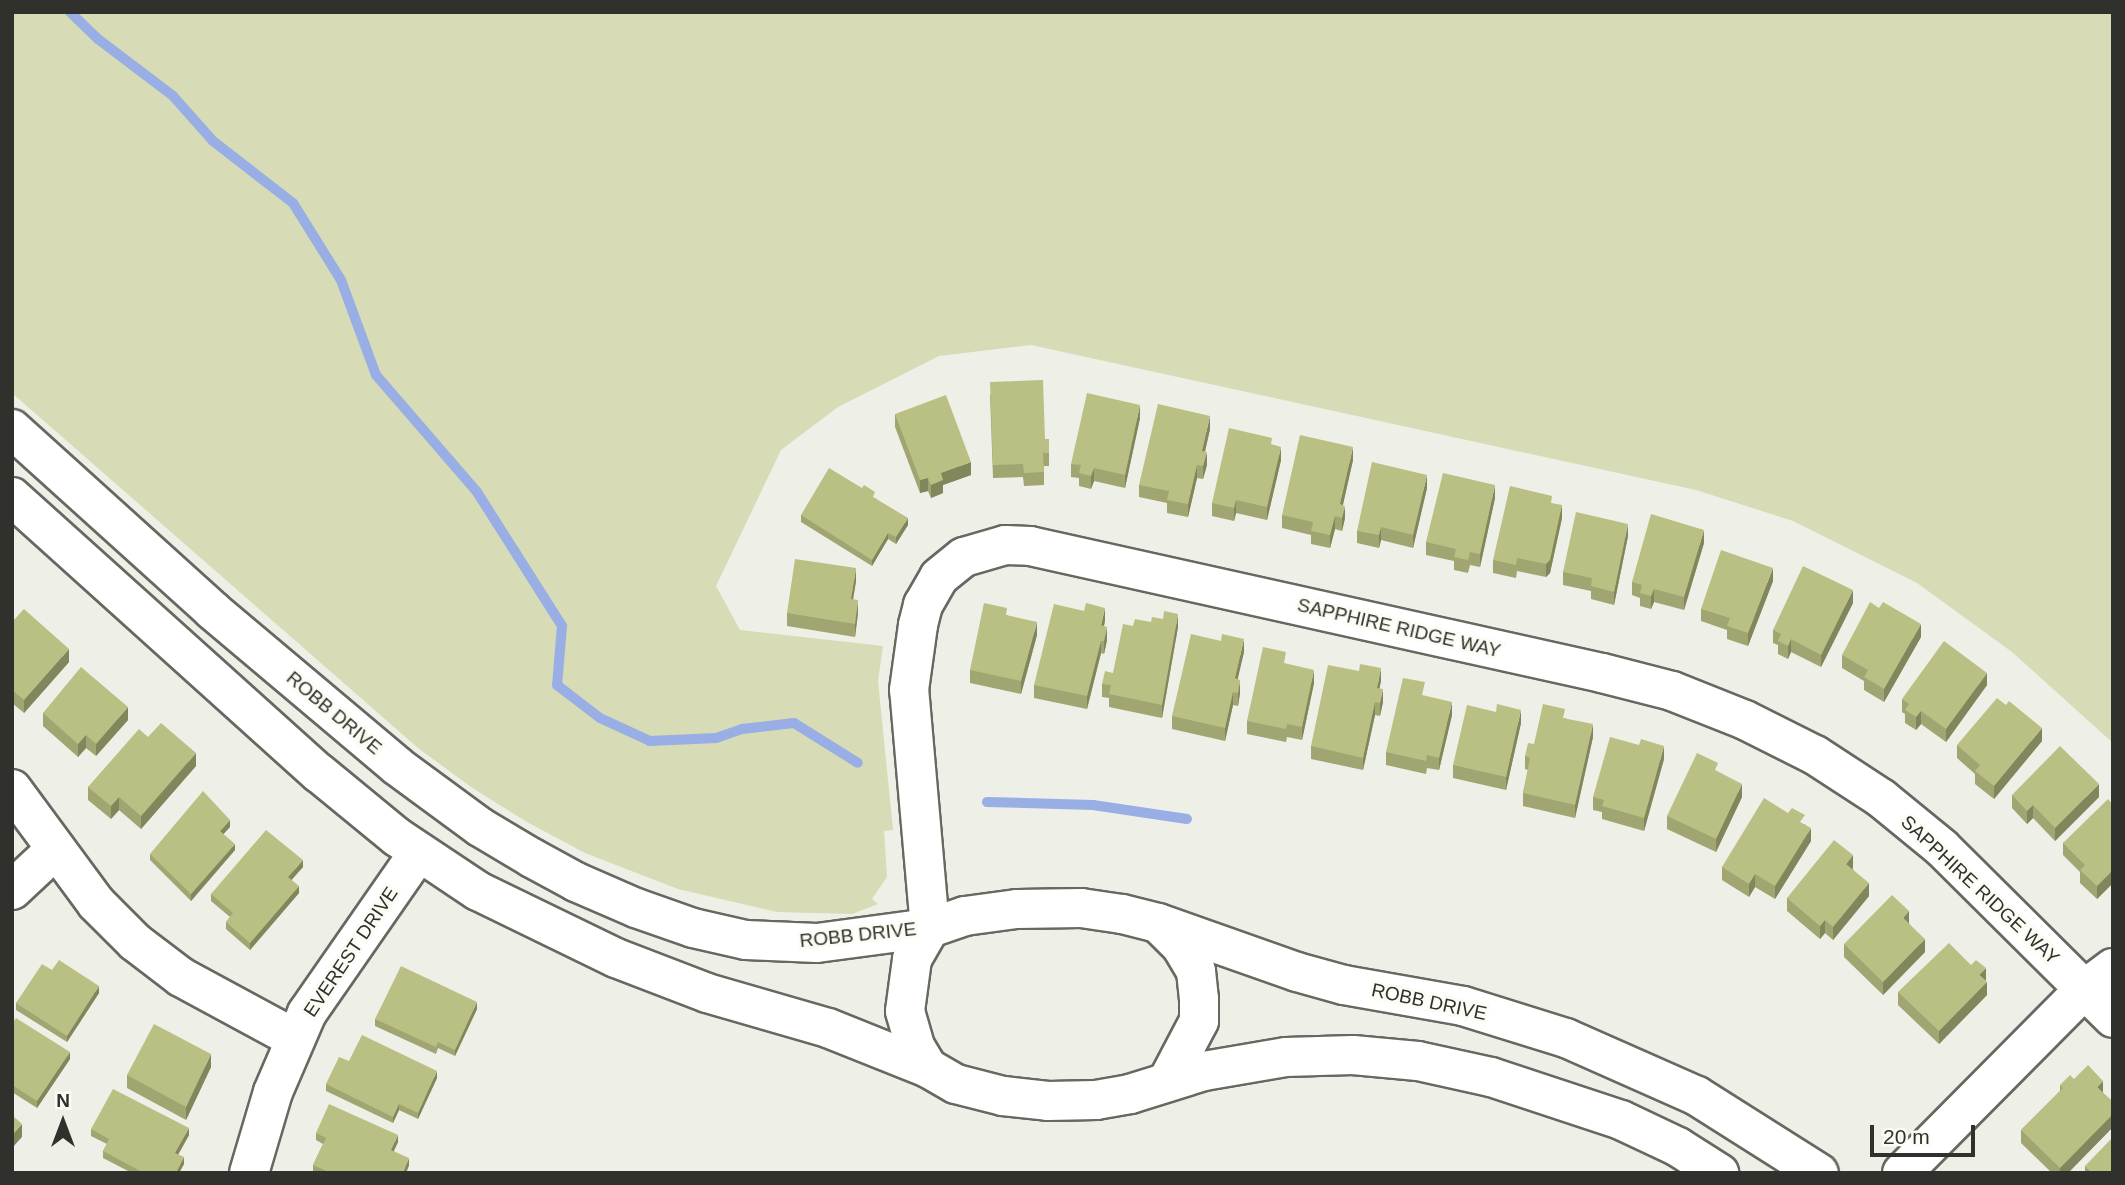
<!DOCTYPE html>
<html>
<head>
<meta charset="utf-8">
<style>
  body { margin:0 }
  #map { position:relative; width:2125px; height:1185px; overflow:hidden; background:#eeefe6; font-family:Helvetica,sans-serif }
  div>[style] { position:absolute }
  .green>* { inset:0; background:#d7dbb6 }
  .stream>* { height:10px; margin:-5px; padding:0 5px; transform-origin:5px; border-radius:5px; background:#98aee4 }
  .roads { filter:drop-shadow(2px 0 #676860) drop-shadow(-2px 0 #676860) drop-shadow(0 2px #676860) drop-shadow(0 -2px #676860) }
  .minor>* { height:38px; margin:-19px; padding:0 19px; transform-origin:19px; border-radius:19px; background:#fff }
  .wall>* { inset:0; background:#a0a571 }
  .shaded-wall>* { inset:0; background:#82865c }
  .building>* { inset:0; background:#bac083 }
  span { translate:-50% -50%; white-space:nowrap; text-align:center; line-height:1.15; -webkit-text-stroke:6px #fbfcf3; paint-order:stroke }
  .street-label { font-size:19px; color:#30312d }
  .frame { position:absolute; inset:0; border:14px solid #30312d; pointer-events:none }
  .north { position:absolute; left:28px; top:1087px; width:70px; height:70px; -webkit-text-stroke:5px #fbfcf3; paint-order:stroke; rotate:0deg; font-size:19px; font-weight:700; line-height:28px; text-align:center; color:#30312d }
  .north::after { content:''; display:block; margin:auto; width:24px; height:32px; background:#30312d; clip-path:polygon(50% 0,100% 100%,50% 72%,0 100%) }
  .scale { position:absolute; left:1870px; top:1125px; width:105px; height:32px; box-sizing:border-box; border:4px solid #30312d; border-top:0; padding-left:9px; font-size:21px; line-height:24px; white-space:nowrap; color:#30312d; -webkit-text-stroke:5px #fbfcf3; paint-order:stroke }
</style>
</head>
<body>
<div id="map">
  <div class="green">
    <i style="clip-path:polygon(12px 12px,2113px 12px,2113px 743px,2012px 652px,1917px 583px,1793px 521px,1696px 490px,1031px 345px,939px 356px,838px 407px,781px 450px,716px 586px,740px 630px,883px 646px,878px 681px,893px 830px,884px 831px,887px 877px,872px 899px,878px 904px,852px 914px,777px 912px,678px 889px,585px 853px,527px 822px,471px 787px,418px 748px,12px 393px)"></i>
  </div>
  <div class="stream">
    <i style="left:70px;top:12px;width:39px;rotate:44deg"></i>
    <i style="left:98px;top:39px;width:94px;rotate:37.2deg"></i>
    <i style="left:173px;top:96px;width:60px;rotate:48.4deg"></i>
    <i style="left:213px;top:141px;width:101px;rotate:37.8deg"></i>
    <i style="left:293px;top:203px;width:91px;rotate:58.1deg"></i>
    <i style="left:341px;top:280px;width:101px;rotate:69.8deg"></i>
    <i style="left:376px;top:375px;width:155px;rotate:49.2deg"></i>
    <i style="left:477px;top:492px;width:159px;rotate:57.6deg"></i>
    <i style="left:562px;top:626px;width:59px;rotate:94.8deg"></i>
    <i style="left:557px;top:685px;width:54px;rotate:37.5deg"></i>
    <i style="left:600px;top:718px;width:55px;rotate:24.7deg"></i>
    <i style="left:650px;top:741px;width:66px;rotate:-2.6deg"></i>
    <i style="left:716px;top:738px;width:28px;rotate:-19deg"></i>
    <i style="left:742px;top:729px;width:52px;rotate:-6.6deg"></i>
    <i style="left:794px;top:723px;width:75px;rotate:32deg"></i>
    <i style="left:987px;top:802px;width:106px;rotate:1.6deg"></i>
    <i style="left:1093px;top:805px;width:95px;rotate:8.5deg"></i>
  </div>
  <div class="roads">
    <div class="minor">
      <i style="left:12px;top:429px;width:270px;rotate:42.1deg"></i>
      <i style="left:212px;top:610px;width:242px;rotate:40.1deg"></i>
      <i style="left:397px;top:766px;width:103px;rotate:36.3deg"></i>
      <i style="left:480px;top:827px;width:61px;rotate:30.8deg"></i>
      <i style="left:532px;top:858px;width:50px;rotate:28.6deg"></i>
      <i style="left:576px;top:882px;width:65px;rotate:23.4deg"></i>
      <i style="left:636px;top:908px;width:60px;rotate:19.3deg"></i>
      <i style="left:693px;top:928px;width:54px;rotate:12.8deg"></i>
      <i style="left:746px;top:940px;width:71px;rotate:2.4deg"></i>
      <i style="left:817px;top:943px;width:114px;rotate:-7.6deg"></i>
      <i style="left:930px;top:928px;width:37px;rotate:-19deg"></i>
      <i style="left:965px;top:916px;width:52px;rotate:-7.7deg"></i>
      <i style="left:1017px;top:909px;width:64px;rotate:-0.9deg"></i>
      <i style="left:1081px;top:908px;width:41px;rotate:8.3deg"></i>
      <i style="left:1122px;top:914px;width:37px;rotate:14deg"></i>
      <i style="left:1158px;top:923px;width:147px;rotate:19.4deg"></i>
      <i style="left:1297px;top:972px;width:49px;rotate:15.5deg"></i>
      <i style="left:1344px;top:985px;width:121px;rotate:10deg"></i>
      <i style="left:1463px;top:1006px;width:108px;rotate:17.3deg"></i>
      <i style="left:1566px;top:1038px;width:143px;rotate:23.9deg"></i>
      <i style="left:1697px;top:1096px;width:144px;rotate:32.3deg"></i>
      <i style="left:12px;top:497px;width:413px;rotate:42deg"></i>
      <i style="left:319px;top:773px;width:101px;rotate:39.4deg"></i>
      <i style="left:397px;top:837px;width:97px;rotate:33.7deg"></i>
      <i style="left:478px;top:891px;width:153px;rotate:25.9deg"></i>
      <i style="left:616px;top:958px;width:97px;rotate:21deg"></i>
      <i style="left:707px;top:993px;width:126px;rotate:16.1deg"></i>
      <i style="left:828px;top:1028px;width:108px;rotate:21.8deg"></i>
      <i style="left:928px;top:1068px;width:32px;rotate:30deg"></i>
      <i style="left:956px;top:1084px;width:49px;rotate:14.3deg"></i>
      <i style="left:1003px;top:1096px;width:45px;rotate:6.3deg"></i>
      <i style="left:1048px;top:1101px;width:48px;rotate:-1.2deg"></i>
      <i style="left:1096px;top:1100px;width:35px;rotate:-10deg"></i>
      <i style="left:1130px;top:1094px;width:77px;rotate:-17.3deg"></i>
      <i style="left:1204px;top:1071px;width:83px;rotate:-9.7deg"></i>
      <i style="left:1286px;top:1057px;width:67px;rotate:-1.7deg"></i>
      <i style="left:1353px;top:1055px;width:65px;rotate:5.3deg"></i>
      <i style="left:1418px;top:1061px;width:75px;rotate:12.4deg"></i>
      <i style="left:1491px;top:1077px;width:137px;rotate:18.3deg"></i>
      <i style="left:1621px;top:1120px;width:63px;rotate:25.3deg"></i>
      <i style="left:1678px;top:1147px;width:49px;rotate:32.4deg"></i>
      <i style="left:12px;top:789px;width:142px;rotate:53.6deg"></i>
      <i style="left:96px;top:903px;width:55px;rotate:45deg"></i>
      <i style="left:135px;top:942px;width:58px;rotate:37.3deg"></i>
      <i style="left:181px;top:977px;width:128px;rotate:28.4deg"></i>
      <i style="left:12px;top:890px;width:60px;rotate:-43deg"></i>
      <i style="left:1159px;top:924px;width:31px;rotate:45deg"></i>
      <i style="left:1181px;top:946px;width:29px;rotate:59deg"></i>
      <i style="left:1196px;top:971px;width:28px;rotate:84deg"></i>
      <i style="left:1199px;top:999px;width:22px;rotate:90deg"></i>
      <i style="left:1199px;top:1021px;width:69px;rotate:117.7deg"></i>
      <i style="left:930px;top:928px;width:239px;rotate:-95deg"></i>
      <i style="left:909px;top:690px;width:66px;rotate:-82.1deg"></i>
      <i style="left:918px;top:625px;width:21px;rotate:-76deg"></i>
      <i style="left:923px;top:605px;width:32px;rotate:-60deg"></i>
      <i style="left:939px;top:577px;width:32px;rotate:-39deg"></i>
      <i style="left:964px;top:557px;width:43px;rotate:-16.3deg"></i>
      <i style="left:1005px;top:545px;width:25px;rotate:2deg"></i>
      <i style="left:1030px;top:546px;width:586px;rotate:12.52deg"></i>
      <i style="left:1602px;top:673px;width:72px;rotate:14.4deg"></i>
      <i style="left:1672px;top:691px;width:79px;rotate:21.7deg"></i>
      <i style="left:1745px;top:720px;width:78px;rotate:26.6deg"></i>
      <i style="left:1815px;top:755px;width:79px;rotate:33.1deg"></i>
      <i style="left:1881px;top:798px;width:79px;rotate:39.3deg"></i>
      <i style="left:1942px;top:848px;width:241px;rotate:44.8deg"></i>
      <i style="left:928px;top:1068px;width:26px;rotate:-121deg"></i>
      <i style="left:915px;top:1046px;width:36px;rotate:-106deg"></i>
      <i style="left:905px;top:1011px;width:52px;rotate:-82.3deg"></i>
      <i style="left:912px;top:959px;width:36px;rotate:-60deg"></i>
      <i style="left:249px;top:1173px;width:84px;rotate:-73.5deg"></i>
      <i style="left:273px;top:1092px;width:86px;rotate:-66.7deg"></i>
      <i style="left:307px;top:1013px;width:195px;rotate:-55.2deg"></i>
      <i style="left:1902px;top:1173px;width:260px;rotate:-45.2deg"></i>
      <i style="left:2085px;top:989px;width:35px;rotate:-37deg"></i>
    </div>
  </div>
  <div class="wall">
    <i style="clip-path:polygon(990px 394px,1045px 439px,1049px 439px,1049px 466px,1044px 466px,1044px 485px,1024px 486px,1023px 477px,993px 478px)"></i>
    <i style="clip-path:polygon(895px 414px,971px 475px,943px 485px,943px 493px,931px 498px,928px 491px,920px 493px,895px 427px)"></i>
    <i style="clip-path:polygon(1140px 418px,1125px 488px,1094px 481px,1091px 489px,1079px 486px,1079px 478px,1071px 477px,1071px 464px)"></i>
    <i style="clip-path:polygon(1210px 429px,1205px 452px,1207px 465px,1203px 479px,1197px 478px,1188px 517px,1167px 513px,1167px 503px,1139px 497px,1139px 485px)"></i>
    <i style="clip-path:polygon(1272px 445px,1281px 460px,1267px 520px,1236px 513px,1234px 521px,1212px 516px,1212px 503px)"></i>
    <i style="clip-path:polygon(1353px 460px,1343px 505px,1345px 518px,1342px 531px,1335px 529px,1330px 548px,1311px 544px,1311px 535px,1282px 528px,1282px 515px)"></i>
    <i style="clip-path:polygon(1427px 488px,1413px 548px,1381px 540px,1379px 548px,1357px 543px,1357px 531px)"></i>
    <i style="clip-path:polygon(875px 498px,908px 525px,896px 544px,888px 539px,872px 566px,801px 522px,801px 515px)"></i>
    <i style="clip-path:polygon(1495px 498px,1480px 567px,1470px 565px,1468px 573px,1454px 570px,1454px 561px,1426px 555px,1426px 542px)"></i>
    <i style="clip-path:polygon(1552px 503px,1562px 518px,1550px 573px,1546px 577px,1517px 571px,1516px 578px,1493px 573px,1493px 560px)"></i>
    <i style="clip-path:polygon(1628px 536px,1614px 605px,1591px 599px,1591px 591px,1563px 585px,1563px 572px)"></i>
    <i style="clip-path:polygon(1704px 543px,1684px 610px,1654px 602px,1651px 609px,1640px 606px,1640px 598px,1632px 595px,1632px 582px)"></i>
    <i style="clip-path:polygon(856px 581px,853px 599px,858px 613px,855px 637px,787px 626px,787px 613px)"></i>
    <i style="clip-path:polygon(1773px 581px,1748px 646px,1727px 639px,1727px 630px,1701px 621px,1701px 609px)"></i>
    <i style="clip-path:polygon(1853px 603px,1821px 667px,1791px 652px,1788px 659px,1778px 654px,1778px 645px,1773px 643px,1773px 630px)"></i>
    <i style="clip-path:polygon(1007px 615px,1037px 635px,1021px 694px,970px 683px,970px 670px)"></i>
    <i style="clip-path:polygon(1105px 621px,1104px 626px,1107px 640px,1104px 654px,1101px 653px,1087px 709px,1034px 698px,1034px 685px)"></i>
    <i style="clip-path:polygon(12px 622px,69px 662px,24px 713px,12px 703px)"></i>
    <i style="clip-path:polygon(1151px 622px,1178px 627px,1162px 718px,1109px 707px,1109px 698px,1102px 697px,1102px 684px,1113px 673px,1133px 626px)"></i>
    <i style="clip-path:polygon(1921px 637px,1884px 702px,1864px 690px,1864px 681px,1842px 668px,1842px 655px)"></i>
    <i style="clip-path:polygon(1244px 652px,1237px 679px,1240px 693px,1238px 706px,1233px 705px,1225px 741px,1172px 729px,1172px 716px)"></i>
    <i style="clip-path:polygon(1286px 664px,1314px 683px,1302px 740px,1287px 737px,1286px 742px,1247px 734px,1247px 721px)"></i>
    <i style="clip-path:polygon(1381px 681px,1379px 688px,1383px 702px,1380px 716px,1375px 715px,1363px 770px,1311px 759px,1311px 746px)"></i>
    <i style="clip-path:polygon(1987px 685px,1946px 742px,1921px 724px,1916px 730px,1905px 723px,1905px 714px,1902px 712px,1902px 699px)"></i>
    <i style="clip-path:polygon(1425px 696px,1452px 715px,1439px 770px,1427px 768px,1426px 774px,1386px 765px,1386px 752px)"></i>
    <i style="clip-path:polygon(43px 713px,128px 720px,96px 756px,86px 748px,78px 757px,43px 726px)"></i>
    <i style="clip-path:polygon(1565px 718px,1593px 737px,1575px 818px,1523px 806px,1523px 793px,1528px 770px,1525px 769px,1525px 756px,1534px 744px)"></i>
    <i style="clip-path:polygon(1521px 723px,1506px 790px,1453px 778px,1453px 765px)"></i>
    <i style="clip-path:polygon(148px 737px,196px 766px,141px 829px,119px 810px,111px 819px,88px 800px,88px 787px)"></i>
    <i style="clip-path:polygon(2042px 741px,1994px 799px,1975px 784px,1975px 774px,1957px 758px,1957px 745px)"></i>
    <i style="clip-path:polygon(1664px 759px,1644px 831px,1602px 819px,1602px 812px,1593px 810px,1593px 797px)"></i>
    <i style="clip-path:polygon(1718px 772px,1742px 797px,1716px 852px,1667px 829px,1667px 816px)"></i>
    <i style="clip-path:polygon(2012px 795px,2099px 797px,2055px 841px,2033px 818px,2027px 824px,2012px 808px)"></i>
    <i style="clip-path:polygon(2113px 805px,2113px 883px,2097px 899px,2080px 883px,2080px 872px,2063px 855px,2063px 843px)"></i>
    <i style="clip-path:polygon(1805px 824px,1811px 841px,1775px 899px,1755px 887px,1749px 897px,1722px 880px,1722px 867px)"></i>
    <i style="clip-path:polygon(230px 827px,223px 834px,235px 850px,191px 901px,150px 860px,150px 854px)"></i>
    <i style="clip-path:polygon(303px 867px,291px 880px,299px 893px,250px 950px,226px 929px,226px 922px,230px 917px,211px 901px,211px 894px)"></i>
    <i style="clip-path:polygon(1853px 868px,1853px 869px,1869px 896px,1833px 940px,1825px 933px,1820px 939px,1787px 911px,1787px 898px)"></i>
    <i style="clip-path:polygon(1909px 923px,1925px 952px,1883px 995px,1844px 957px,1844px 944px)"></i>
    <i style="clip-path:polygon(52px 970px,99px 993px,67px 1042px,16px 1010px,16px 1003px)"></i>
    <i style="clip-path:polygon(1986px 981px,1987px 995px,1939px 1044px,1898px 1005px,1898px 992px)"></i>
    <i style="clip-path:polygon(477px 1009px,455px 1056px,438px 1048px,436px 1054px,375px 1026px,375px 1019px)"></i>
    <i style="clip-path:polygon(12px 1024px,70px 1059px,37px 1108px,12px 1092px)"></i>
    <i style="clip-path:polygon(349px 1061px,437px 1078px,418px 1119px,399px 1110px,393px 1123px,326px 1091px,326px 1084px)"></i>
    <i style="clip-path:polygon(211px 1067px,186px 1120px,127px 1088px,127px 1075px)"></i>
    <i style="clip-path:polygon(2074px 1079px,2103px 1093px,2113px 1102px,2113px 1127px,2068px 1173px,2052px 1173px,2021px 1143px,2021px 1130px,2060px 1091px,2060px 1085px)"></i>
    <i style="clip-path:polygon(91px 1129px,189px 1135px,178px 1155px,184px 1164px,179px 1173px,132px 1173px,103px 1158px,103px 1151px,107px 1144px,91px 1136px)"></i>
    <i style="clip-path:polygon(316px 1133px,398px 1142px,394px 1151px,409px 1165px,406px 1173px,316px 1173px,313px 1172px,313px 1165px,323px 1144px,316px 1140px)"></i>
    <i style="clip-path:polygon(2085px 1166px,2113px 1173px,2085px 1173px)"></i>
  </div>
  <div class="shaded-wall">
    <i style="clip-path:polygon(1140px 405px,1140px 418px,1125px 488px,1125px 475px)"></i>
    <i style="clip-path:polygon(1210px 416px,1210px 429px,1202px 464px,1202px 451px)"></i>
    <i style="clip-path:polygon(1281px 447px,1281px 460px,1267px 520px,1267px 507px)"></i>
    <i style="clip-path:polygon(1353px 447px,1353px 460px,1340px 517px,1340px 504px)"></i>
    <i style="clip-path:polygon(1207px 452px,1207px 465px,1203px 479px,1203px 466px)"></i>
    <i style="clip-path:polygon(971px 462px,971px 475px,943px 485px,943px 493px,931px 498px,931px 485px,941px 473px)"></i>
    <i style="clip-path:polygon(1197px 465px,1197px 478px,1188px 517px,1188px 504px)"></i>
    <i style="clip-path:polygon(1094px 468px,1094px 481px,1091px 489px,1091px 476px)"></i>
    <i style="clip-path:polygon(1427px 475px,1427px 488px,1413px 548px,1413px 535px)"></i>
    <i style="clip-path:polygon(928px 478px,928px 491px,920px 493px,920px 480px)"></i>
    <i style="clip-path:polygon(1495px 485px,1495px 498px,1480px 567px,1480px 554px)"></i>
    <i style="clip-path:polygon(1236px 500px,1236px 513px,1234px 521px,1234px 508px)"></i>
    <i style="clip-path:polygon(1562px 505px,1562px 518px,1550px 573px,1546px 577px,1546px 564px)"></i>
    <i style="clip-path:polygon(1345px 506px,1345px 518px,1342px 531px,1342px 518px)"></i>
    <i style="clip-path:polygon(1335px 516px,1335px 529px,1330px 548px,1330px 535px)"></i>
    <i style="clip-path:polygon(908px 518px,908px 525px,896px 544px,896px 537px)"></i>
    <i style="clip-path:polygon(1628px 524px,1628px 536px,1614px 605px,1614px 592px)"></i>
    <i style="clip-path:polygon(1381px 527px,1381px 540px,1379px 548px,1379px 535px)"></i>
    <i style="clip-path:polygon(1704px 530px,1704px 543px,1684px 610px,1684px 597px)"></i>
    <i style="clip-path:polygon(888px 533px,888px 539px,872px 566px,872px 560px)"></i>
    <i style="clip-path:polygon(856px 568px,856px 581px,851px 612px,851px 599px)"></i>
    <i style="clip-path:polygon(1773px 568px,1773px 581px,1748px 646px,1748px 633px)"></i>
    <i style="clip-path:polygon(1654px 589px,1654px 602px,1651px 609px,1651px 596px)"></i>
    <i style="clip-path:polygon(1853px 590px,1853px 603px,1821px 667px,1821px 655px)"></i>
    <i style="clip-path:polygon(858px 600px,858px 613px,855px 637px,855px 624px)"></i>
    <i style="clip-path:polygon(1105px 608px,1105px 621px,1101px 638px,1101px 625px)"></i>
    <i style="clip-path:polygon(1178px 614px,1178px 627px,1162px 718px,1162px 705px)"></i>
    <i style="clip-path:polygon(1037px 622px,1037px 635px,1021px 694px,1021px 681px)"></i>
    <i style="clip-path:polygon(1921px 624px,1921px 637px,1884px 702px,1884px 689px)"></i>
    <i style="clip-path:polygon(1107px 627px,1107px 640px,1104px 654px,1104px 641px)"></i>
    <i style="clip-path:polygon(1244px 639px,1244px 652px,1235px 691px,1235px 678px)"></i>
    <i style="clip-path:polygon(1791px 639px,1791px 652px,1788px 659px,1788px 646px)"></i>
    <i style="clip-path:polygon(1101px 641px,1101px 653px,1087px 709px,1087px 696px)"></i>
    <i style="clip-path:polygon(69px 649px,69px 662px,24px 713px,24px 700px)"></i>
    <i style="clip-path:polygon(1381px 668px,1381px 681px,1377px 701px,1377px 688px)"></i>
    <i style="clip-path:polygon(1314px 670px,1314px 683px,1302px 740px,1302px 727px)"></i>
    <i style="clip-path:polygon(1987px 673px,1987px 685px,1946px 742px,1946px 729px)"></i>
    <i style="clip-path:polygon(1240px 680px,1240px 693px,1238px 706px,1238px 693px)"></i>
    <i style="clip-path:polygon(1383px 689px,1383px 702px,1380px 716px,1380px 703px)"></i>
    <i style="clip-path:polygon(1233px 692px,1233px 705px,1225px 741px,1225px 728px)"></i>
    <i style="clip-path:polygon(1375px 702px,1375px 715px,1363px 770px,1363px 758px)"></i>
    <i style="clip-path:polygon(1452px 702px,1452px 715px,1439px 770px,1439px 758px)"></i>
    <i style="clip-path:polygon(128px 707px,128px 720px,96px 756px,96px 744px)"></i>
    <i style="clip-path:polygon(1521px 710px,1521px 723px,1506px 790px,1506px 777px)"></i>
    <i style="clip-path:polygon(1921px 711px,1921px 724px,1916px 730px,1916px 717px)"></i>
    <i style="clip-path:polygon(1593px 724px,1593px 737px,1575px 818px,1575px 805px)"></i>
    <i style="clip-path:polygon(2042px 728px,2042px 741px,1994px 799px,1994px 786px)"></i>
    <i style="clip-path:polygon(86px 735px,86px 748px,78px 757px,78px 744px)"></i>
    <i style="clip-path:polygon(1664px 746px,1664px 759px,1644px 831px,1644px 818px)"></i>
    <i style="clip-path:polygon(196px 753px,196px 766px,141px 829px,141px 816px)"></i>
    <i style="clip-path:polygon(1742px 784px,1742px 797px,1716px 852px,1716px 839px)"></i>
    <i style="clip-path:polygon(2099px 784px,2099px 797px,2055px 841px,2055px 828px)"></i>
    <i style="clip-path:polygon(119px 797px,119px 810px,111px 819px,111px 806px)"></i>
    <i style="clip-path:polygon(2033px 805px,2033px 818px,2027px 824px,2027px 811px)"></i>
    <i style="clip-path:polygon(230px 820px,230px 827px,220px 838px,220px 831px)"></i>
    <i style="clip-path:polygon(1811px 828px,1811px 841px,1775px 899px,1775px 886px)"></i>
    <i style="clip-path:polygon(235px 844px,235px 850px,191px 901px,191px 894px)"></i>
    <i style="clip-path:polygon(1853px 855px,1853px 868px,1846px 877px,1846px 864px)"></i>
    <i style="clip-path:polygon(303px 860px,303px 867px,288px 884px,288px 877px)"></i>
    <i style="clip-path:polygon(2113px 870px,2113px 883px,2097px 899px,2097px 886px)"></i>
    <i style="clip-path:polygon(1755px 874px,1755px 887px,1749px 897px,1749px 884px)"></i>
    <i style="clip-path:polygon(1869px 883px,1869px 896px,1833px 940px,1833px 927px)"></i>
    <i style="clip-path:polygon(299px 886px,299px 893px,250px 950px,250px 943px)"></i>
    <i style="clip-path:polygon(1909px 911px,1909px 924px,1903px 918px)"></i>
    <i style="clip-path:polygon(1825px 920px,1825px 933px,1820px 939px,1820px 926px)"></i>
    <i style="clip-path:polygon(1925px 939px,1925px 952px,1883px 995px,1883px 982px)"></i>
    <i style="clip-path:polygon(1986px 968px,1986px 981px,1979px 975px)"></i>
    <i style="clip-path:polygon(1987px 982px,1987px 995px,1939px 1044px,1939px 1031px)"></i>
    <i style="clip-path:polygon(99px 986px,99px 993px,67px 1042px,67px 1036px)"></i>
    <i style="clip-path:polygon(477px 1002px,477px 1009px,455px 1056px,455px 1050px)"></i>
    <i style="clip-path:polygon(70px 1052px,70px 1059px,37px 1108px,37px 1101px)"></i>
    <i style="clip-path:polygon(211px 1054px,211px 1067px,186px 1120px,186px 1107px)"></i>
    <i style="clip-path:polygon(437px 1071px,437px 1078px,418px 1119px,418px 1113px)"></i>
    <i style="clip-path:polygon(2103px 1081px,2103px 1094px,2097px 1087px)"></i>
    <i style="clip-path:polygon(399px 1104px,399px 1110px,393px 1123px,393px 1117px)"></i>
    <i style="clip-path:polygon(2113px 1114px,2113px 1127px,2068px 1173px,2060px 1173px,2060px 1168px)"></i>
    <i style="clip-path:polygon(22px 1124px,22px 1137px,12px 1148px,12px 1135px)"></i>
    <i style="clip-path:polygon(189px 1128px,189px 1135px,175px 1160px,175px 1153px)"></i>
    <i style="clip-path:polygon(398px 1135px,398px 1142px,391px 1156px,391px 1150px)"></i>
    <i style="clip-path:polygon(184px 1157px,184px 1164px,179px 1173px,176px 1173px)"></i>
    <i style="clip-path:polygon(409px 1158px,409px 1165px,406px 1173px,403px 1173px)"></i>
  </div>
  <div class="building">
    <i style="clip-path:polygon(1043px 380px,1045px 439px,1049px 439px,1049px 453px,1043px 453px,1044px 472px,1024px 473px,1023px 464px,993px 465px,990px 382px)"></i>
    <i style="clip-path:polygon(1087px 393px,1140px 405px,1125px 475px,1094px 468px,1091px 476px,1079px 473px,1081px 465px,1071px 464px)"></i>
    <i style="clip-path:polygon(946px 395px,971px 462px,941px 473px,943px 480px,931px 485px,928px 478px,920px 480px,895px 414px)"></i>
    <i style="clip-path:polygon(1158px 404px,1210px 416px,1202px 451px,1207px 452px,1203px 466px,1197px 465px,1188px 504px,1167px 500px,1169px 491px,1139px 485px)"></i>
    <i style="clip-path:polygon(1229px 428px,1272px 438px,1271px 444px,1281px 447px,1267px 507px,1236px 500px,1234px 508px,1212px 503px)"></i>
    <i style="clip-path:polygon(1300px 435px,1353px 447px,1340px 504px,1345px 506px,1342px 518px,1335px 516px,1330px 535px,1311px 531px,1313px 522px,1282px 515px)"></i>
    <i style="clip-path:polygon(1372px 462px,1427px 475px,1413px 535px,1381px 527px,1379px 535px,1357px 531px)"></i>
    <i style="clip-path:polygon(829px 468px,862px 488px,864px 485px,875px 492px,873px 497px,908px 518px,896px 537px,888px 533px,872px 560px,801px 515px)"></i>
    <i style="clip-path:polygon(1443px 473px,1495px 485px,1480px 554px,1470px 552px,1468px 560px,1454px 557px,1456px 549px,1426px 542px)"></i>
    <i style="clip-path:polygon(1510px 486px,1552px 496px,1551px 503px,1562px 505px,1550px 560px,1546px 564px,1517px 558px,1516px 565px,1493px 560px)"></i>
    <i style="clip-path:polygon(1576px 512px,1628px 524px,1614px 592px,1591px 586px,1592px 578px,1563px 572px)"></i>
    <i style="clip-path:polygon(1651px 514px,1704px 530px,1684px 597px,1654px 589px,1651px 596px,1640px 593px,1642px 585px,1632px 582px)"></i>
    <i style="clip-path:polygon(1721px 550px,1773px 568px,1748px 633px,1727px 626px,1730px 618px,1701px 609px)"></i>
    <i style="clip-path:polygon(795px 559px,856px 568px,851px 599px,858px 600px,855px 624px,787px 613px)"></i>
    <i style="clip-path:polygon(1803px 566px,1853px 590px,1821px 655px,1791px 639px,1788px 646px,1778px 641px,1781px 634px,1773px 630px)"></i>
    <i style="clip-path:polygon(1870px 602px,1879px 608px,1883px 602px,1921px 624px,1884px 689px,1864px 677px,1868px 670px,1842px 655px)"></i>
    <i style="clip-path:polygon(984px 603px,1007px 608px,1006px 615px,1037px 622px,1021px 681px,970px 670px)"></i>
    <i style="clip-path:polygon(1086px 603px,1105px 608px,1101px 625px,1107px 627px,1104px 641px,1101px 641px,1087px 696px,1034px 685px,1054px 604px,1084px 611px)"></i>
    <i style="clip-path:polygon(24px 609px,69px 649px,24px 700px,12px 690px,12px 622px)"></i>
    <i style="clip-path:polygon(1164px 611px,1178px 614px,1162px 705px,1109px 694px,1111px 685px,1102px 684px,1105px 671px,1113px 673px,1123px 624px,1133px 626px,1135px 619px,1151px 622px,1152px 617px,1163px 619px)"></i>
    <i style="clip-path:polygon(1191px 634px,1221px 641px,1222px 634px,1244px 639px,1235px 678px,1240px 680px,1238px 693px,1233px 692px,1225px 728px,1172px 716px)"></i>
    <i style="clip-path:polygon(1944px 641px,1987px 673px,1946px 729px,1921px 711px,1916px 717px,1905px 710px,1909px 704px,1902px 699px)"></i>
    <i style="clip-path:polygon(1263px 647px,1286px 652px,1284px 663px,1314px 670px,1302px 727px,1287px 724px,1286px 729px,1247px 721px)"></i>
    <i style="clip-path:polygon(1360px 664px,1381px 668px,1377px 688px,1383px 689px,1380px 703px,1375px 702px,1363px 758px,1311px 746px,1328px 665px,1359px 671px)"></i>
    <i style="clip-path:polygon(81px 667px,128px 707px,96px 744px,86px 735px,78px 744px,43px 713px)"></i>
    <i style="clip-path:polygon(1403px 678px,1425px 682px,1422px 695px,1452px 702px,1439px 758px,1427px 755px,1426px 761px,1386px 752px)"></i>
    <i style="clip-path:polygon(1997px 698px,2006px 705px,2009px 701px,2042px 728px,1994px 786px,1975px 771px,1980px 765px,1957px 745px)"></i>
    <i style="clip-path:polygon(1497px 704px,1521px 710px,1506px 777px,1453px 765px,1467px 705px,1496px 712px)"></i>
    <i style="clip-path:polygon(1543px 704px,1565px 709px,1563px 718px,1593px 724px,1575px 805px,1523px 793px,1530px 758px,1525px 756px,1528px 743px,1534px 744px)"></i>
    <i style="clip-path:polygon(161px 723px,196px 753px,141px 816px,119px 797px,111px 806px,88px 787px,139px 729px,148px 737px)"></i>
    <i style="clip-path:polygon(1610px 737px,1639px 745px,1641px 739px,1664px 746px,1644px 818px,1602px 806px,1604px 800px,1593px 797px)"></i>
    <i style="clip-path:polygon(2060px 746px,2099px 784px,2055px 828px,2033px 805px,2027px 811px,2012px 795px)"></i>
    <i style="clip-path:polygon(1697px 753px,1718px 763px,1715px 770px,1742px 784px,1716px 839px,1667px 816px)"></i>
    <i style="clip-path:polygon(203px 791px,230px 820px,220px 831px,235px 844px,191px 894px,150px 854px)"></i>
    <i style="clip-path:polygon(1764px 798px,1788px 813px,1792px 808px,1805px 815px,1800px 822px,1811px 828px,1775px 886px,1755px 874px,1749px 884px,1722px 867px)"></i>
    <i style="clip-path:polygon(2108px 799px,2113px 805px,2113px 870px,2097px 886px,2080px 870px,2085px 865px,2063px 843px)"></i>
    <i style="clip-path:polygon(266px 830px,303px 860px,288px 877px,299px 886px,250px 943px,226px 922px,233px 913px,211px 894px)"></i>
    <i style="clip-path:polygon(1834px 840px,1853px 855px,1846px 864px,1869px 883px,1833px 927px,1825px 920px,1820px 926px,1787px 898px)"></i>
    <i style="clip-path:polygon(1892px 895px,1909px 911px,1903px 918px,1925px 939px,1883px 982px,1844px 944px)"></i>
    <i style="clip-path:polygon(1949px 943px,1971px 965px,1976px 960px,1986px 968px,1979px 975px,1987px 982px,1939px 1031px,1898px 992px)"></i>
    <i style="clip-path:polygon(59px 960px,99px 986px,67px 1036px,16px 1003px,42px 964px,52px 970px)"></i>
    <i style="clip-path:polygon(401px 966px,477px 1002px,455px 1050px,438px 1042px,436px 1047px,375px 1019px)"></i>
    <i style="clip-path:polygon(16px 1018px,70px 1052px,37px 1101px,12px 1085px,12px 1024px)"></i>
    <i style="clip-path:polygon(154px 1024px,211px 1054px,186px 1107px,127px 1075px)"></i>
    <i style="clip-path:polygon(362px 1035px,437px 1071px,418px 1113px,399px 1104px,393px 1117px,326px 1084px,339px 1057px,349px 1061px)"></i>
    <i style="clip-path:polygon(2088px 1065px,2103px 1081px,2097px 1087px,2113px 1102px,2113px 1114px,2060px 1168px,2021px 1130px,2063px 1088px,2060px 1085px,2070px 1075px,2074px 1079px)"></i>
    <i style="clip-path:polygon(113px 1089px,189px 1128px,175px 1153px,184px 1157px,176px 1173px,144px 1173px,103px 1151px,109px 1139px,91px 1129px)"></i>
    <i style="clip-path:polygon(329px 1104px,398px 1135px,391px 1150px,409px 1158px,403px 1173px,331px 1173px,313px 1165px,326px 1138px,316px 1133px)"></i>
    <i style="clip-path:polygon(12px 1115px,22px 1124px,12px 1135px)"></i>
    <i style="clip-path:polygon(2113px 1137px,2113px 1173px,2092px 1173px,2085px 1166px)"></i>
  </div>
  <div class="street-label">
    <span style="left:1399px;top:628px;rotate:13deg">SAPPHIRE RIDGE WAY</span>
    <span style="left:334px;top:713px;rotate:40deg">ROBB DRIVE</span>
    <span style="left:1980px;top:890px;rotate:43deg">SAPPHIRE RIDGE WAY</span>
    <span style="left:858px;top:935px;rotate:-6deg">ROBB DRIVE</span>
    <span style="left:351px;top:952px;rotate:-56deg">EVEREST DRIVE</span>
    <span style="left:1429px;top:1002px;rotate:12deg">ROBB DRIVE</span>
  </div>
  <div class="frame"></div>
  <div class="north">N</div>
  <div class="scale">20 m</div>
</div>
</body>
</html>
